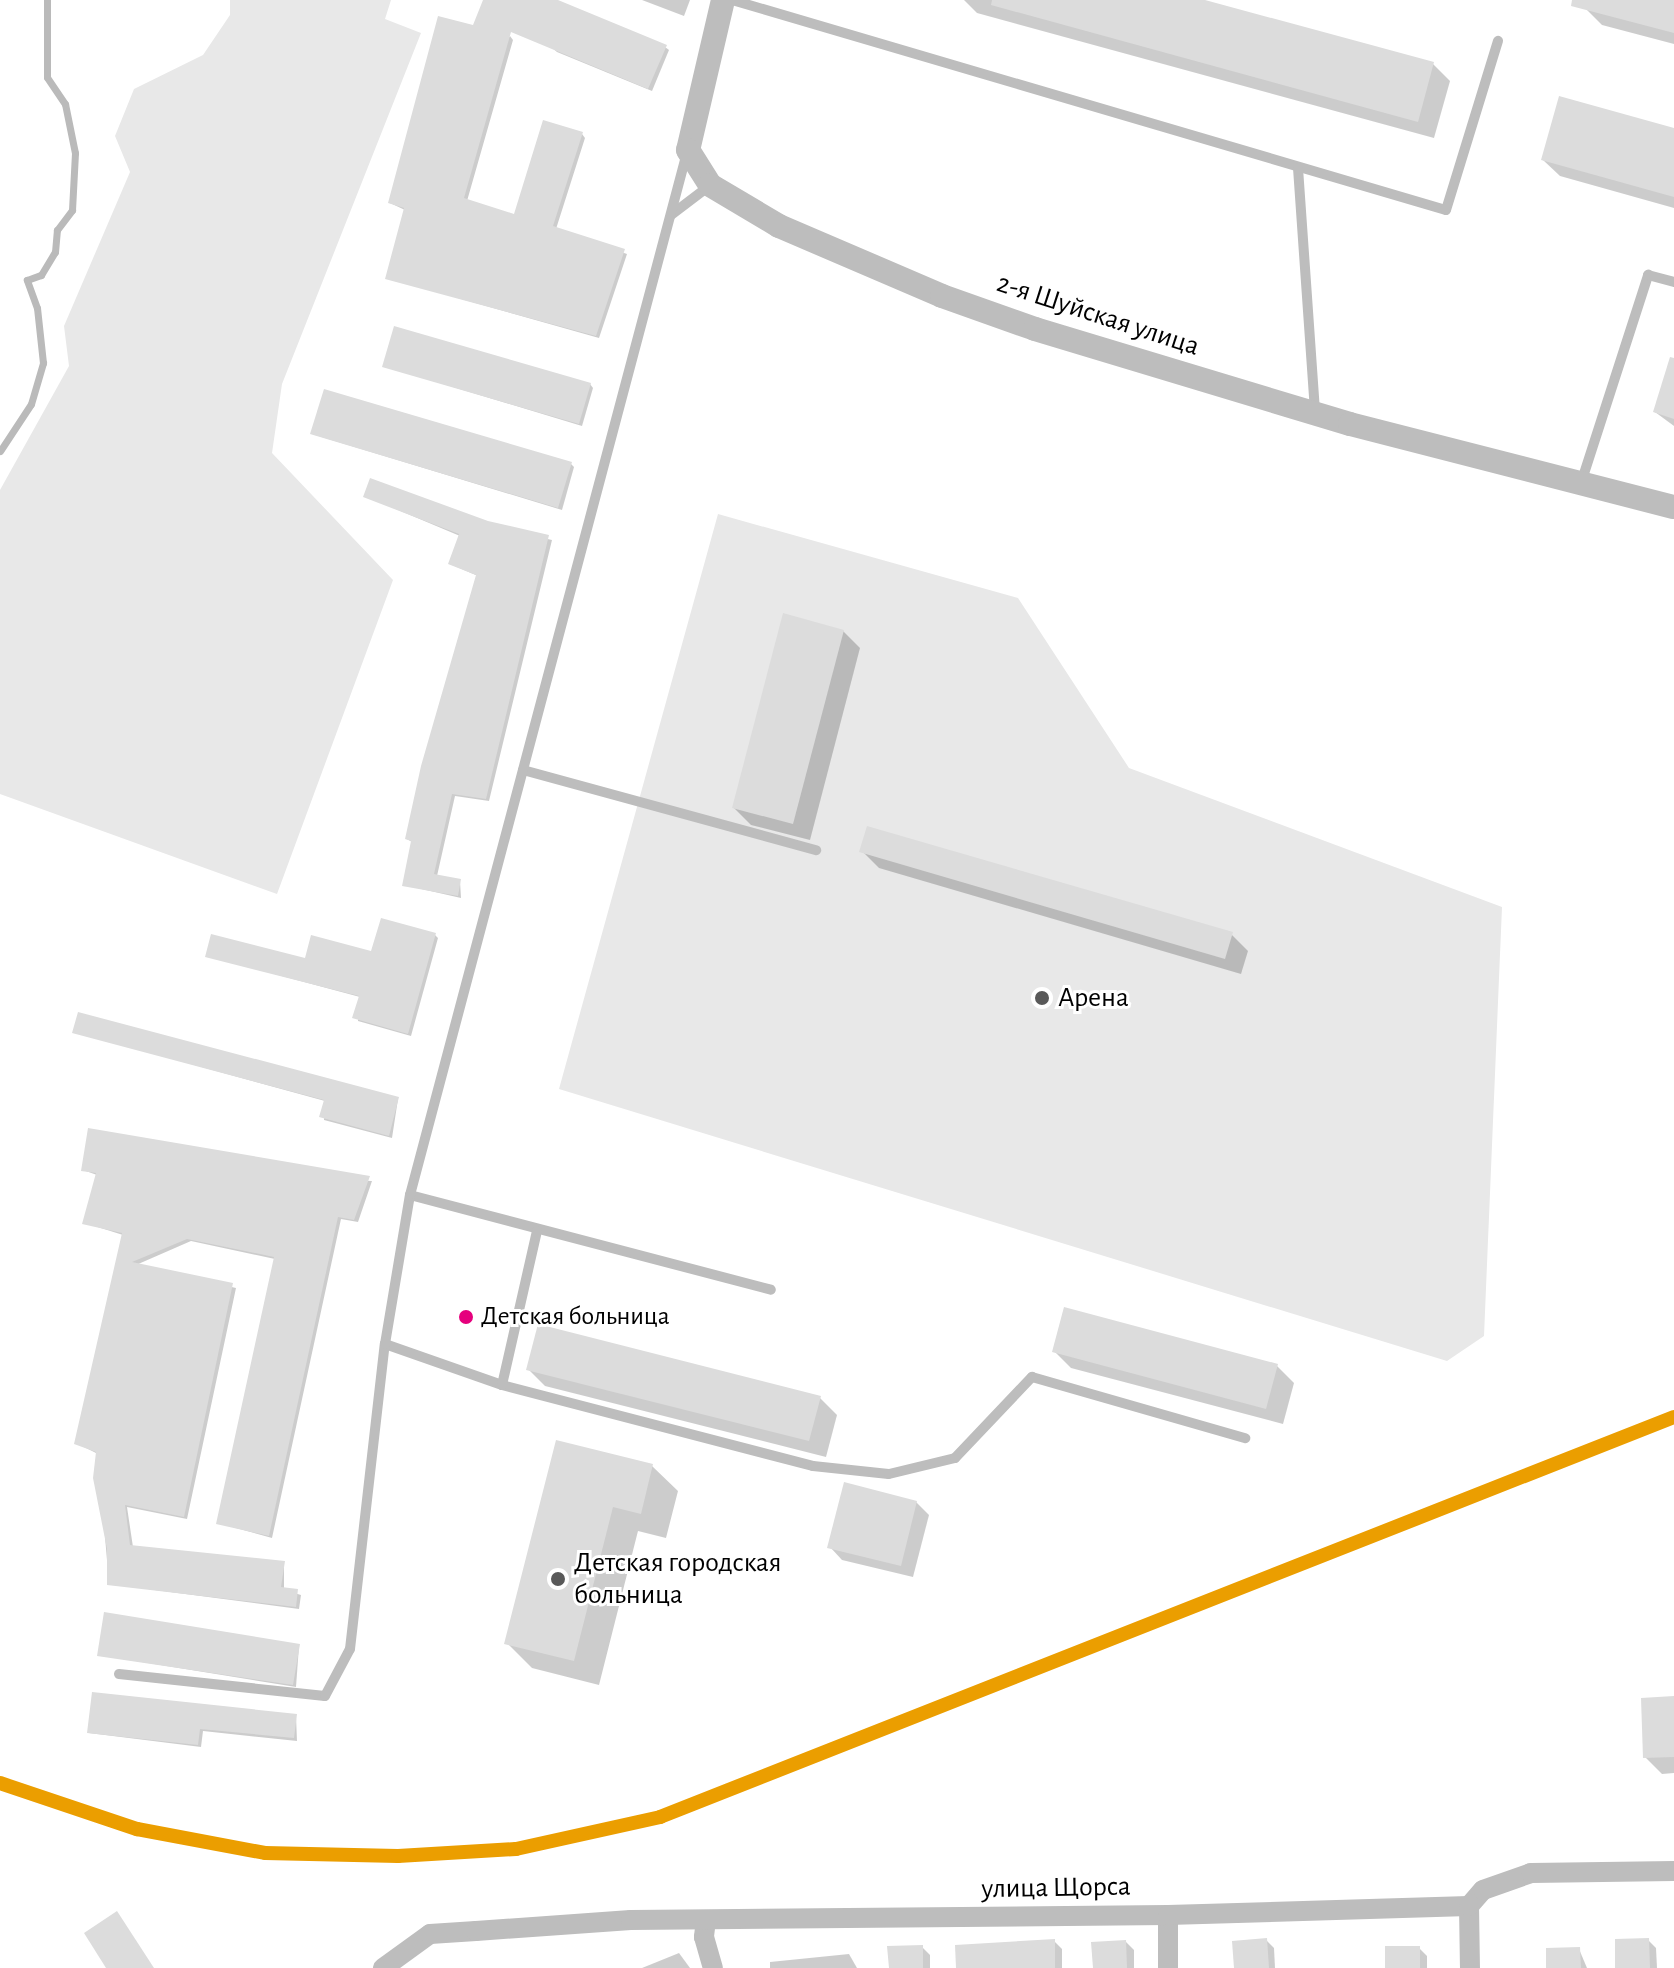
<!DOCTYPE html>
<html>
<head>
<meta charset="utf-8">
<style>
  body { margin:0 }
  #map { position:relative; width:1674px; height:1968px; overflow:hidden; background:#fff; font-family:"Alegreya Sans",sans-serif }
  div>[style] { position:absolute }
  .green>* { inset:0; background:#e8e8e8 }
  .shadow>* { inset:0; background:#0003 }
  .stream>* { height:7px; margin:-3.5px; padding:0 3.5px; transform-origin:3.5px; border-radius:3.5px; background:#bababa }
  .building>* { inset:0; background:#dcdcdc }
  .service>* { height:10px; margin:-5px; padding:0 5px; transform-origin:5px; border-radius:5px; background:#bdbdbd }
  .minor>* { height:20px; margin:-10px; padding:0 10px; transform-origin:10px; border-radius:10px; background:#bdbdbd }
  .tertiary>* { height:24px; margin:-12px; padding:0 12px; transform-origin:12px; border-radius:12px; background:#bdbdbd }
  .rail-1>* { height:14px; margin:-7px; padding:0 7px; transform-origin:7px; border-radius:7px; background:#eb9e00 }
  .dots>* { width:22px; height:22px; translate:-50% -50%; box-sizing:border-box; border:4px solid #fff; border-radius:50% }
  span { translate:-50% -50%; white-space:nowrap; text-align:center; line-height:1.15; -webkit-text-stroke:6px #fff; paint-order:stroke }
  .bus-label { font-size:26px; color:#000 }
  .left { translate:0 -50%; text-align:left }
  .street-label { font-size:28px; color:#000 }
  .poi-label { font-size:28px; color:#000 }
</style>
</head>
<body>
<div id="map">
  <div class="green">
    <i style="clip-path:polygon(230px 0,391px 0,385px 19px,421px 33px,282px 384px,272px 453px,393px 580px,277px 894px,0 794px,0 490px,69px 366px,64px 326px,130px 172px,115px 136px,134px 89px,203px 55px,230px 15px)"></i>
    <i style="clip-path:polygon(718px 514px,1018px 598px,1129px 768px,1502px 907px,1484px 1336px,1447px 1361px,559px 1089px)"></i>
  </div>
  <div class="shadow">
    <i style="clip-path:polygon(495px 0,553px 0,665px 47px,669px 50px,652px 91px,557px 52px)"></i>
    <i style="clip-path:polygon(642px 0,690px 0,684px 16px)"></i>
    <i style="clip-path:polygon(964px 0,1198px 0,1433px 64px,1450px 81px,1434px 138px,977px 13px)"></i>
    <i style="clip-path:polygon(1588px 0,1674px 0,1674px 44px,1602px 25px,1585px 8px)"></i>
    <i style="clip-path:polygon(510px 36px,513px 40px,467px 201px,515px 216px,582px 134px,585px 138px,556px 229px,627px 254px,599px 338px,387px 278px,405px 210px,390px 203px)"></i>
    <i style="clip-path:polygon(1674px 130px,1674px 208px,1560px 176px,1543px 160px)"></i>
    <i style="clip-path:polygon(1674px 364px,1674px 426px,1655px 412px)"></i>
    <i style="clip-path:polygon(384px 366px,590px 384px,593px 388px,582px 426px)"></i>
    <i style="clip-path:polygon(312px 434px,571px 464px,574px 467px,562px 510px)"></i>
    <i style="clip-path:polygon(365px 496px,552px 540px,489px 801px,455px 796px,437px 876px,460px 881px,461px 898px,404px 885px,412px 842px,407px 839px,478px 576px,450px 564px,460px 536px)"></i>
    <i style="clip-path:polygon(843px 631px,860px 648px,810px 840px,751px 825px,734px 808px)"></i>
    <i style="clip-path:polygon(862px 851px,1231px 934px,1248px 951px,1241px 974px,879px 868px)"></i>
    <i style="clip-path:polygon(435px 935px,438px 938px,411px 1036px,358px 1021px,360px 997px,207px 956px,307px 961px,373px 953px)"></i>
    <i style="clip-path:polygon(75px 1032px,398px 1099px,392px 1138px,324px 1120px,325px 1101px)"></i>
    <i style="clip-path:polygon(83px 1170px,372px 1181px,358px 1222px,341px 1219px,272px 1538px,218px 1523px,275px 1259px,191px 1241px,136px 1265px,236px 1288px,187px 1519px,127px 1507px,133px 1547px,284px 1563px,284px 1590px,301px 1595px,299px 1609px,109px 1584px,98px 1454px,76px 1443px,123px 1235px,85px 1223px,97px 1175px)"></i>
    <i style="clip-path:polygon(1054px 1351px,1277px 1366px,1294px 1383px,1283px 1424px,1071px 1368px)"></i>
    <i style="clip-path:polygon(528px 1369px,820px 1398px,837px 1415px,826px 1457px,545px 1386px)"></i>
    <i style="clip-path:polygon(557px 1442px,652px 1466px,678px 1491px,666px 1538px,638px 1531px,599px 1685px,532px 1668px,507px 1643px)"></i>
    <i style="clip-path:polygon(916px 1502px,929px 1515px,913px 1577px,842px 1560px,830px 1547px)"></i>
    <i style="clip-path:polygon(299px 1646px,296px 1687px,99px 1655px)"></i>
    <i style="clip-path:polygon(1674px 1698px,1674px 1773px,1662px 1774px,1645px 1757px)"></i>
    <i style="clip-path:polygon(296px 1716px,297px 1741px,203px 1731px,201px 1747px,89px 1733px)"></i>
    <i style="clip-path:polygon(1266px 1940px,1274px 1948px,1275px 1968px,1236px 1968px)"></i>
    <i style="clip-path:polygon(1648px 1940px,1656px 1948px,1657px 1968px,1617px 1968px)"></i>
    <i style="clip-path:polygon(1054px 1941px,1062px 1949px,1062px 1968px,958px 1968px)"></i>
    <i style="clip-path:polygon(1126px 1942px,1134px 1950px,1134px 1968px,1095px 1968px)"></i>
    <i style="clip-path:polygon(922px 1947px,930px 1955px,930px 1968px,891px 1968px)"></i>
    <i style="clip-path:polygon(1419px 1948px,1427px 1956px,1427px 1968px,1387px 1968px)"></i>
    <i style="clip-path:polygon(1579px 1949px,1587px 1968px,1548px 1968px)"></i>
    <i style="clip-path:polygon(679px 1953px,690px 1968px,642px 1968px)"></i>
    <i style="clip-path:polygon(849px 1954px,857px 1968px,770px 1968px,770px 1962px)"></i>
  </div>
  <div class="stream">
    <i style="left:0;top:451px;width:56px;rotate:-56.6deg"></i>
    <i style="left:31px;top:404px;width:43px;rotate:-73.7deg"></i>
    <i style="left:43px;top:363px;width:55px;rotate:-96.2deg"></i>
    <i style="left:37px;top:308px;width:30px;rotate:-110deg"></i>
    <i style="left:27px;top:280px;width:15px;rotate:-20deg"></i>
    <i style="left:41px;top:275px;width:27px;rotate:-59deg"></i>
    <i style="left:55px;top:252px;width:22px;rotate:-85deg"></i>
    <i style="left:57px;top:230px;width:25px;rotate:-53deg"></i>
    <i style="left:72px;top:210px;width:57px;rotate:-87deg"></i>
    <i style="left:75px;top:153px;width:50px;rotate:-101.5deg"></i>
    <i style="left:65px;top:104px;width:32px;rotate:-124deg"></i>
    <i style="left:47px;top:77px;width:77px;rotate:-90deg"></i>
  </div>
  <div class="building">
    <i style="clip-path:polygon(483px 0,558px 0,667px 45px,648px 89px,511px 32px,464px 198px,514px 214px,543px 120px,583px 132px,553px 226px,625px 249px,596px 336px,385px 279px,404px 208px,388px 203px,438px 16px,473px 25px)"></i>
    <i style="clip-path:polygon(992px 0,1205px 0,1434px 62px,1418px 122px,991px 5px)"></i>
    <i style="clip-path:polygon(1572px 0,1674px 0,1674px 33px,1571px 6px)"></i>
    <i style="clip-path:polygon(1559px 96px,1674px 128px,1674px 197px,1541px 160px)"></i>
    <i style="clip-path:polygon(394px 326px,591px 383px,579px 424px,382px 367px)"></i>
    <i style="clip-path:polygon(1670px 357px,1674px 358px,1674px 419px,1653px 412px)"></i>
    <i style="clip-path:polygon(324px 389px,572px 462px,558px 508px,310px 434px)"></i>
    <i style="clip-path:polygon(370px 478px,488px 521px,549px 535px,486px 799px,452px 794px,434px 874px,461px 879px,458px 896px,402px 886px,411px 841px,405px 839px,421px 766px,476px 575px,448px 564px,459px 534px,363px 497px)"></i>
    <i style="clip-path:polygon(783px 613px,844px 630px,793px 824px,732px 808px)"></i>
    <i style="clip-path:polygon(867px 826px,1233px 932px,1225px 959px,859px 852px)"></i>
    <i style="clip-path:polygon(381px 918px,436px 933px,408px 1034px,352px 1018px,359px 996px,205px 957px,211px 934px,305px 958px,311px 935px,371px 951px)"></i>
    <i style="clip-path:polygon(78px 1012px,399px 1097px,389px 1136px,319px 1117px,324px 1100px,72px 1033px)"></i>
    <i style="clip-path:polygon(88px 1128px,370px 1176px,354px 1220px,338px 1217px,269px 1536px,216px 1524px,274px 1257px,187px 1239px,132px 1262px,233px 1283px,184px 1517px,125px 1505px,130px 1545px,285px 1561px,281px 1587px,298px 1589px,296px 1607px,107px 1585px,107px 1549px,93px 1478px,96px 1452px,74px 1444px,122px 1233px,82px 1224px,96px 1173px,81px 1171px)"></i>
    <i style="clip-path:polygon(1064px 1307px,1278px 1364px,1266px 1409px,1052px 1352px)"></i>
    <i style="clip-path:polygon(538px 1324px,821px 1396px,809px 1441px,526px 1370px)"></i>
    <i style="clip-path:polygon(556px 1440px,653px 1464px,641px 1514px,613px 1507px,574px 1661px,504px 1644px)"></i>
    <i style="clip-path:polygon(844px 1482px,917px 1501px,901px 1566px,827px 1548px)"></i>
    <i style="clip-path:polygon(104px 1612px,300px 1644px,293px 1685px,97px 1656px)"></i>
    <i style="clip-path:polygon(92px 1692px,297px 1714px,294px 1738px,200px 1729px,198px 1745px,87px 1733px)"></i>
    <i style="clip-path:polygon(1674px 1696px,1674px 1757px,1643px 1758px,1641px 1698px)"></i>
    <i style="clip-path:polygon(117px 1911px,154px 1968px,106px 1968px,84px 1933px)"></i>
    <i style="clip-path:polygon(1267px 1938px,1269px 1968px,1234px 1968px,1232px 1941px)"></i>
    <i style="clip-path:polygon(1649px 1938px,1650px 1968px,1615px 1968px,1615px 1939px)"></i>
    <i style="clip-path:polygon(1055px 1939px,1055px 1968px,956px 1968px,955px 1945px)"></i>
    <i style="clip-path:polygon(1126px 1940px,1127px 1968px,1093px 1968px,1091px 1942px)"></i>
    <i style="clip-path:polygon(923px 1945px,923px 1968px,889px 1968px,887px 1946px)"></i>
    <i style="clip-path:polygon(1385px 1946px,1420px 1946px,1420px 1968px,1385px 1968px)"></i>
    <i style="clip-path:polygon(1580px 1947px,1581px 1968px,1546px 1968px,1546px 1948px)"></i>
  </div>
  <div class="service">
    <i style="left:732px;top:0;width:744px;rotate:16.39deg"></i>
    <i style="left:1446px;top:210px;width:177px;rotate:-72.9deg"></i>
    <i style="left:1298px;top:168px;width:246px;rotate:86deg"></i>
    <i style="left:671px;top:215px;width:48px;rotate:-37.3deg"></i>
    <i style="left:1581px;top:483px;width:219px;rotate:-72.1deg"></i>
    <i style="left:1648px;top:275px;width:27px;rotate:15deg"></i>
    <i style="left:523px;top:770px;width:304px;rotate:15.3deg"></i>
    <i style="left:410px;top:1195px;width:373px;rotate:14.7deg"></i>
    <i style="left:385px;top:1344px;width:124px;rotate:19.3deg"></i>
    <i style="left:502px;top:1385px;width:321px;rotate:14.6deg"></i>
    <i style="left:813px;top:1466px;width:76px;rotate:6deg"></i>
    <i style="left:889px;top:1474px;width:68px;rotate:-13.6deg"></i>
    <i style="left:955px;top:1458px;width:112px;rotate:-46.5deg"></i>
    <i style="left:1032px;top:1377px;width:222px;rotate:16deg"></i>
    <i style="left:502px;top:1385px;width:158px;rotate:-77.2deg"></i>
    <i style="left:119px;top:1674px;width:207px;rotate:6.1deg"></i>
    <i style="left:325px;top:1696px;width:53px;rotate:-62deg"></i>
    <i style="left:350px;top:1649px;width:307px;rotate:-83.5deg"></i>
    <i style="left:385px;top:1344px;width:151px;rotate:-80.5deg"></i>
    <i style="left:410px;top:1195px;width:1075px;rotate:-75.12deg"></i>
  </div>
  <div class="minor">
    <i style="left:1469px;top:1906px;width:62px;rotate:89.1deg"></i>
    <i style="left:1168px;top:1915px;width:53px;rotate:90deg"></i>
    <i style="left:706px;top:1920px;width:17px;rotate:97deg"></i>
    <i style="left:704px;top:1937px;width:32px;rotate:74deg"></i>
    <i style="left:383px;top:1968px;width:58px;rotate:-35.9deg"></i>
    <i style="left:430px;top:1934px;width:46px;rotate:-3.7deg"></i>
    <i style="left:476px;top:1931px;width:155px;rotate:-4.1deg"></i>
    <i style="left:631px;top:1920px;width:537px;rotate:-0.53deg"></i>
    <i style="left:1168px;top:1915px;width:301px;rotate:-1.7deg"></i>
    <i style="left:1469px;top:1906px;width:21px;rotate:-49deg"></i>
    <i style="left:1483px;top:1890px;width:51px;rotate:-19.5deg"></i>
    <i style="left:1531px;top:1873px;width:143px;rotate:-0.8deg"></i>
  </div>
  <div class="tertiary">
    <i style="left:723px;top:0;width:154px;rotate:103.1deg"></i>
    <i style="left:688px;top:150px;width:41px;rotate:57.8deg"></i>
    <i style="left:710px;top:185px;width:80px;rotate:30.7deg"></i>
    <i style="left:779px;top:226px;width:177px;rotate:23.2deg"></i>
    <i style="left:942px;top:296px;width:99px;rotate:19.5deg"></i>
    <i style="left:1035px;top:329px;width:329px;rotate:16.8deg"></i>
    <i style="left:1350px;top:424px;width:334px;rotate:14.4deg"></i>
  </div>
  <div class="rail-1">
    <i style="left:0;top:1783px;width:145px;rotate:18.6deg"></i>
    <i style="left:137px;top:1829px;width:130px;rotate:10.6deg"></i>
    <i style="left:265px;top:1853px;width:133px;rotate:1.3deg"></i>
    <i style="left:398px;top:1856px;width:118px;rotate:-3.4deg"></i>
    <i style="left:516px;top:1849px;width:148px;rotate:-12.5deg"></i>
    <i style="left:660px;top:1817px;width:1090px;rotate:-21.53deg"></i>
  </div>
  <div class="dots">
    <i style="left:1042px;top:998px;background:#595959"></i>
    <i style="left:466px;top:1317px;background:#e5007d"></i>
    <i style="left:558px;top:1579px;background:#595959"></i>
  </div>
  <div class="bus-label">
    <span class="left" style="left:481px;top:1317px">Детская больница</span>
  </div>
  <div class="street-label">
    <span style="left:1098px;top:315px;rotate:18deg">2-я Шуйская улица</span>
    <span style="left:1056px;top:1888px;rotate:-1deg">улица Щорса</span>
  </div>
  <div class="poi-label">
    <span class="left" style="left:1058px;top:998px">Арена</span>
    <span class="left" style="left:574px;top:1579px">Детская городская<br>больница</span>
  </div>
</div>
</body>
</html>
